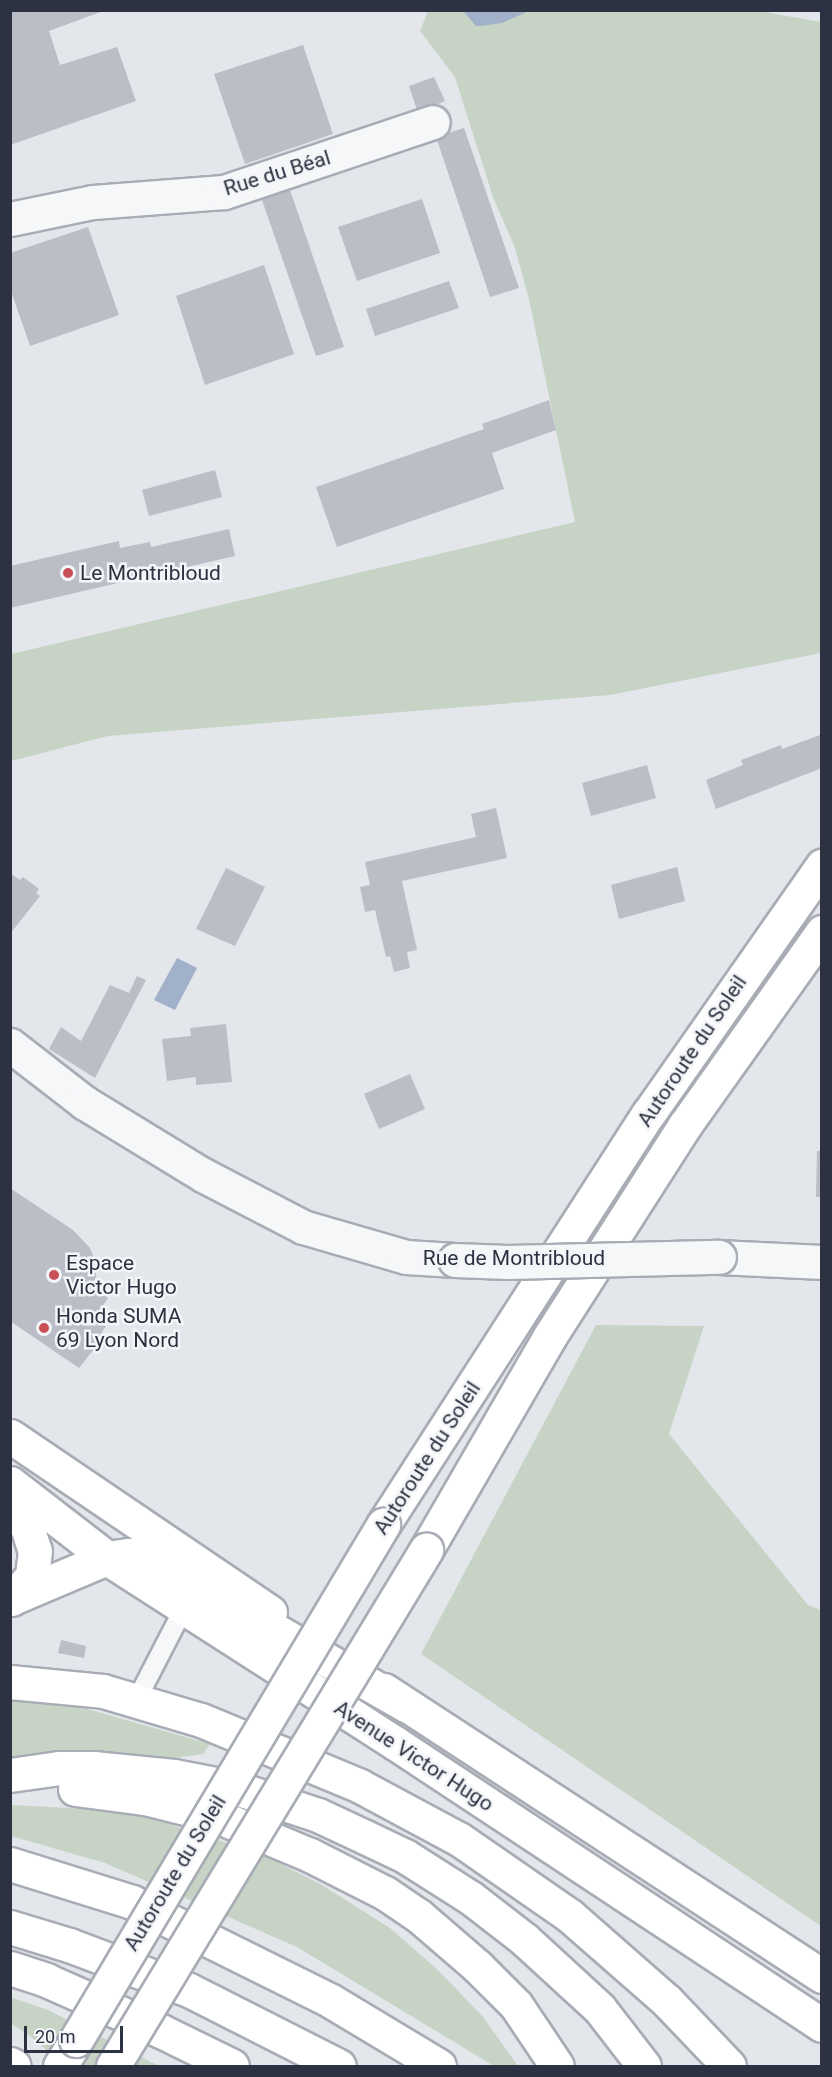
<!DOCTYPE html>
<html>
<head>
<meta charset="utf-8">
<style>
  body { margin:0 }
  #map { position:relative; width:832px; height:2077px; overflow:hidden; background:#e3e6eb; font-family:Roboto,sans-serif }
  div>[style] { position:absolute }
  .green>* { inset:0; background:#c7d4c5 }
  .water>* { inset:0; background:#a0b1c9 }
  .building>* { inset:0; background:#bbbec7 }
  .roads { filter:drop-shadow(2px 0 #a8acb5) drop-shadow(-2px 0 #a8acb5) drop-shadow(0 2px #a8acb5) drop-shadow(0 -2px #a8acb5) }
  .service>* { height:18px; margin:-9px; padding:0 9px; transform-origin:9px; border-radius:9px; background:#f6f7f9 }
  .minor>* { height:33px; margin:-16.5px; padding:0 16.5px; transform-origin:16.5px; border-radius:16.5px; background:#f6f7f9 }
  .primary>* { height:33px; margin:-16.5px; padding:0 16.5px; transform-origin:16.5px; border-radius:16.5px; background:#fff }
  .trunk>* { height:33px; margin:-16.5px; padding:0 16.5px; transform-origin:16.5px; border-radius:16.5px; background:#fff }
  .bridges { filter:drop-shadow(2px 0 #a8acb5) drop-shadow(-2px 0 #a8acb5) drop-shadow(0 2px #a8acb5) drop-shadow(0 -2px #a8acb5) }
  .minor-bridge>* { height:33px; margin:-16.5px; padding:0 16.5px; transform-origin:16.5px; border-radius:16.5px; background:#f6f7f9 }
  .trunk-bridge>* { height:33px; margin:-16.5px; padding:0 16.5px; transform-origin:16.5px; border-radius:16.5px; background:#fff }
  .dots>* { width:16px; height:16px; translate:-50% -50%; box-sizing:border-box; border:3px solid #f3f5f8; border-radius:50% }
  span { translate:-50% -50%; white-space:nowrap; text-align:center; line-height:1.15; -webkit-text-stroke:5px #f3f5f8; paint-order:stroke }
  .street-label { font-size:21px; color:#2c3242 }
  .poi-label { font-size:21px; color:#2c3242 }
  .left { translate:0 -50%; text-align:left }
  .frame { position:absolute; inset:0; border:12px solid #2c3242; pointer-events:none }
  .scale { position:absolute; left:24px; top:2026px; width:99px; height:27px; box-sizing:border-box; border:3px solid #2c3242; border-top:0; padding-left:8px; font-size:18px; line-height:21px; white-space:nowrap; color:#2c3242; -webkit-text-stroke:4px #f3f5f8; paint-order:stroke }
</style>
</head>
<body>
<div id="map">
  <div class="green">
    <i style="clip-path:polygon(753px 10px,821px 22px,821px 653px,610px 695px,108px 736px,11px 761px,11px 654px,575px 522px,529px 299px,515px 248px,493px 197px,455px 77px,420px 31px,428px 11px)"></i>
    <i style="clip-path:polygon(596px 1325px,704px 1326px,669px 1434px,808px 1605px,821px 1610px,821px 1926px,421px 1654px)"></i>
    <i style="clip-path:polygon(11px 1699px,56px 1700px,210px 1744px,203px 1754px,160px 1760px,105px 1755px,11px 1758px)"></i>
    <i style="clip-path:polygon(10px 1805px,130px 1811px,263px 1855px,322px 1885px,390px 1928px,439px 1971px,483px 2017px,518px 2066px,494px 2066px,297px 1947px,105px 1863px,11px 1836px)"></i>
    <i style="clip-path:polygon(10px 1997px,48px 2010px,159px 2066px,65px 2066px,29px 2035px,11px 2024px)"></i>
  </div>
  <div class="water">
    <i style="clip-path:polygon(463px 11px,529px 11px,502px 23px,481px 26px,476px 26px)"></i>
    <i style="clip-path:polygon(177px 958px,197px 968px,175px 1010px,154px 1000px)"></i>
  </div>
  <div class="building">
    <i style="clip-path:polygon(10px 10px,106px 10px,49px 31px,60px 65px,117px 47px,136px 101px,10px 145px)"></i>
    <i style="clip-path:polygon(303px 45px,333px 134px,245px 164px,214px 74px)"></i>
    <i style="clip-path:polygon(434px 77px,445px 101px,418px 113px,409px 86px)"></i>
    <i style="clip-path:polygon(464px 128px,519px 288px,490px 297px,436px 137px)"></i>
    <i style="clip-path:polygon(289px 187px,344px 347px,316px 356px,261px 197px)"></i>
    <i style="clip-path:polygon(422px 199px,440px 253px,357px 281px,338px 227px)"></i>
    <i style="clip-path:polygon(88px 227px,119px 315px,30px 346px,10px 288px,10px 253px)"></i>
    <i style="clip-path:polygon(264px 265px,294px 354px,205px 385px,176px 296px)"></i>
    <i style="clip-path:polygon(449px 281px,459px 308px,375px 336px,366px 309px)"></i>
    <i style="clip-path:polygon(549px 400px,556px 430px,492px 453px,504px 489px,337px 547px,316px 487px,484px 429px,482px 424px)"></i>
    <i style="clip-path:polygon(215px 470px,222px 497px,149px 516px,142px 490px)"></i>
    <i style="clip-path:polygon(229px 529px,235px 556px,10px 608px,10px 566px,119px 541px,120px 548px,150px 542px,151px 547px)"></i>
    <i style="clip-path:polygon(820px 735px,822px 768px,716px 809px,706px 780px,743px 765px,741px 760px,781px 745px,782px 749px)"></i>
    <i style="clip-path:polygon(647px 765px,656px 798px,591px 816px,582px 783px)"></i>
    <i style="clip-path:polygon(496px 808px,507px 858px,402px 881px,417px 950px,407px 952px,410px 968px,394px 972px,390px 956px,386px 957px,375px 910px,365px 912px,360px 887px,370px 885px,365px 862px,476px 837px,471px 814px)"></i>
    <i style="clip-path:polygon(677px 867px,685px 901px,619px 919px,611px 885px)"></i>
    <i style="clip-path:polygon(226px 868px,265px 887px,235px 946px,196px 929px)"></i>
    <i style="clip-path:polygon(10px 873px,20px 880px,23px 877px,39px 889px,36px 893px,40px 896px,10px 934px)"></i>
    <i style="clip-path:polygon(137px 976px,146px 980px,95px 1078px,49px 1049px,61px 1027px,81px 1041px,110px 985px,129px 993px)"></i>
    <i style="clip-path:polygon(226px 1024px,232px 1082px,196px 1085px,196px 1077px,167px 1081px,162px 1039px,191px 1036px,190px 1028px)"></i>
    <i style="clip-path:polygon(410px 1074px,425px 1109px,379px 1129px,364px 1094px)"></i>
    <i style="clip-path:polygon(817px 1151px,822px 1151px,822px 1197px,816px 1197px)"></i>
    <i style="clip-path:polygon(10px 1188px,73px 1230px,90px 1248px,95px 1261px,97px 1289px,108px 1298px,95px 1318px,106px 1326px,96px 1342px,98px 1344px,79px 1368px,10px 1321px)"></i>
    <i style="clip-path:polygon(61px 1640px,86px 1646px,84px 1658px,58px 1653px)"></i>
  </div>
  <div class="roads">
    <div class="service">
      <i style="left:136px;top:1701px;width:105px;rotate:-62.7deg"></i>
    </div>
    <div class="minor">
      <i style="left:10px;top:219px;width:85px;rotate:-11.6deg"></i>
      <i style="left:93px;top:202px;width:131px;rotate:-4.4deg"></i>
      <i style="left:224px;top:192px;width:220px;rotate:-18.5deg"></i>
      <i style="left:10px;top:1045px;width:95px;rotate:37.7deg"></i>
      <i style="left:85px;top:1103px;width:138px;rotate:31.4deg"></i>
      <i style="left:203px;top:1175px;width:113px;rotate:27.5deg"></i>
      <i style="left:303px;top:1227px;width:107px;rotate:16.2deg"></i>
      <i style="left:406px;top:1257px;width:49px;rotate:3.5deg"></i>
      <i style="left:719px;top:1257px;width:103px;rotate:2.8deg"></i>
    </div>
    <div class="primary">
      <i style="left:10px;top:1436px;width:314px;rotate:34.1deg"></i>
      <i style="left:10px;top:1483px;width:123px;rotate:37.7deg"></i>
      <i style="left:107px;top:1558px;width:342px;rotate:32.7deg"></i>
      <i style="left:395px;top:1743px;width:512px;rotate:33.44deg"></i>
      <i style="left:384px;top:1690px;width:523px;rotate:33.14deg"></i>
    </div>
    <div class="trunk">
      <i style="left:10px;top:1505px;width:28px;rotate:52deg"></i>
      <i style="left:27px;top:1527px;width:25px;rotate:72deg"></i>
      <i style="left:35px;top:1551px;width:25px;rotate:97deg"></i>
      <i style="left:32px;top:1576px;width:31px;rotate:132deg"></i>
      <i style="left:383px;top:1525px;width:490px;rotate:-57.2deg"></i>
      <i style="left:649px;top:1113px;width:302px;rotate:-55deg"></i>
      <i style="left:426px;top:1550px;width:247px;rotate:-59.9deg"></i>
      <i style="left:550px;top:1336px;width:250px;rotate:-57.4deg"></i>
      <i style="left:685px;top:1125px;width:237px;rotate:-54.6deg"></i>
      <i style="left:10px;top:1599px;width:105px;rotate:-22.9deg"></i>
      <i style="left:107px;top:1558px;width:22px;rotate:-8deg"></i>
      <i style="left:129px;top:1555px;width:28px;rotate:15deg"></i>
      <i style="left:156px;top:1562px;width:289px;rotate:29.8deg"></i>
      <i style="left:10px;top:1682px;width:93px;rotate:5.5deg"></i>
      <i style="left:103px;top:1691px;width:102px;rotate:16.5deg"></i>
      <i style="left:201px;top:1720px;width:172px;rotate:22.5deg"></i>
      <i style="left:360px;top:1786px;width:112px;rotate:28.2deg"></i>
      <i style="left:459px;top:1839px;width:135px;rotate:34.7deg"></i>
      <i style="left:570px;top:1916px;width:128px;rotate:41.2deg"></i>
      <i style="left:666px;top:2000px;width:91px;rotate:46.3deg"></i>
      <i style="left:10px;top:1775px;width:49px;rotate:-8.1deg"></i>
      <i style="left:59px;top:1768px;width:34px"></i>
      <i style="left:93px;top:1768px;width:81px;rotate:5.6deg"></i>
      <i style="left:174px;top:1776px;width:63px;rotate:11deg"></i>
      <i style="left:236px;top:1788px;width:86px;rotate:18.2deg"></i>
      <i style="left:318px;top:1815px;width:52px;rotate:25.1deg"></i>
      <i style="left:365px;top:1837px;width:44px;rotate:25.4deg"></i>
      <i style="left:405px;top:1856px;width:78px;rotate:32.5deg"></i>
      <i style="left:471px;top:1898px;width:67px;rotate:37.7deg"></i>
      <i style="left:524px;top:1939px;width:103px;rotate:42.6deg"></i>
      <i style="left:600px;top:2009px;width:72px;rotate:52.3deg"></i>
      <i style="left:75px;top:1789px;width:71px;rotate:7.3deg"></i>
      <i style="left:145px;top:1798px;width:74px;rotate:14deg"></i>
      <i style="left:217px;top:1816px;width:101px;rotate:22.8deg"></i>
      <i style="left:310px;top:1855px;width:84px;rotate:26.9deg"></i>
      <i style="left:385px;top:1893px;width:41px;rotate:34.1deg"></i>
      <i style="left:419px;top:1916px;width:77px;rotate:40.8deg"></i>
      <i style="left:477px;top:1966px;width:55px;rotate:45deg"></i>
      <i style="left:516px;top:2005px;width:73px;rotate:56.1deg"></i>
      <i style="left:10px;top:1864px;width:128px;rotate:17.3deg"></i>
      <i style="left:132px;top:1902px;width:222px;rotate:26.4deg"></i>
      <i style="left:331px;top:2001px;width:126px;rotate:31deg"></i>
      <i style="left:10px;top:1927px;width:62px;rotate:17deg"></i>
      <i style="left:69px;top:1945px;width:128px;rotate:20.6deg"></i>
      <i style="left:189px;top:1990px;width:168px;rotate:26.9deg"></i>
      <i style="left:10px;top:1968px;width:38px;rotate:18deg"></i>
      <i style="left:46px;top:1980px;width:126px;rotate:23.9deg"></i>
      <i style="left:161px;top:2031px;width:79px;rotate:26.2deg"></i>
      <i style="left:10px;top:2064px;width:4px;rotate:27deg"></i>
      <i style="left:60px;top:2066px;width:31px;rotate:-58deg"></i>
    </div>
  </div>
  <div class="bridges">
    <div class="minor-bridge">
      <i style="left:455px;top:1260px;width:53px;rotate:2.2deg"></i>
      <i style="left:508px;top:1262px;width:211px;rotate:-1.4deg"></i>
    </div>
    <div class="trunk-bridge">
      <i style="left:76px;top:2040px;width:600px;rotate:-59.2deg"></i>
      <i style="left:113px;top:2066px;width:604px;rotate:-58.76deg"></i>
    </div>
  </div>
  <div class="dots">
    <i style="left:68px;top:573px;background:#c85058"></i>
    <i style="left:54px;top:1275px;background:#c85058"></i>
    <i style="left:44px;top:1328px;background:#c85058"></i>
  </div>
  <div class="street-label">
    <span style="left:277px;top:173px;rotate:-17deg">Rue du Béal</span>
    <span style="left:692px;top:1051px;rotate:-56deg">Autoroute du Soleil</span>
    <span style="left:514px;top:1258px">Rue de Montribloud</span>
    <span style="left:427px;top:1458px;rotate:-57deg">Autoroute du Soleil</span>
    <span style="left:414px;top:1756px;rotate:33deg">Avenue Victor Hugo</span>
    <span style="left:175px;top:1873px;rotate:-59deg">Autoroute du Soleil</span>
  </div>
  <div class="poi-label">
    <span class="left" style="left:80px;top:573px">Le Montribloud</span>
    <span class="left" style="left:66px;top:1275px">Espace<br>Victor Hugo</span>
    <span class="left" style="left:56px;top:1328px">Honda SUMA<br>69 Lyon Nord</span>
  </div>
  <div class="frame"></div>
  <div class="scale">20 m</div>
</div>
</body>
</html>
